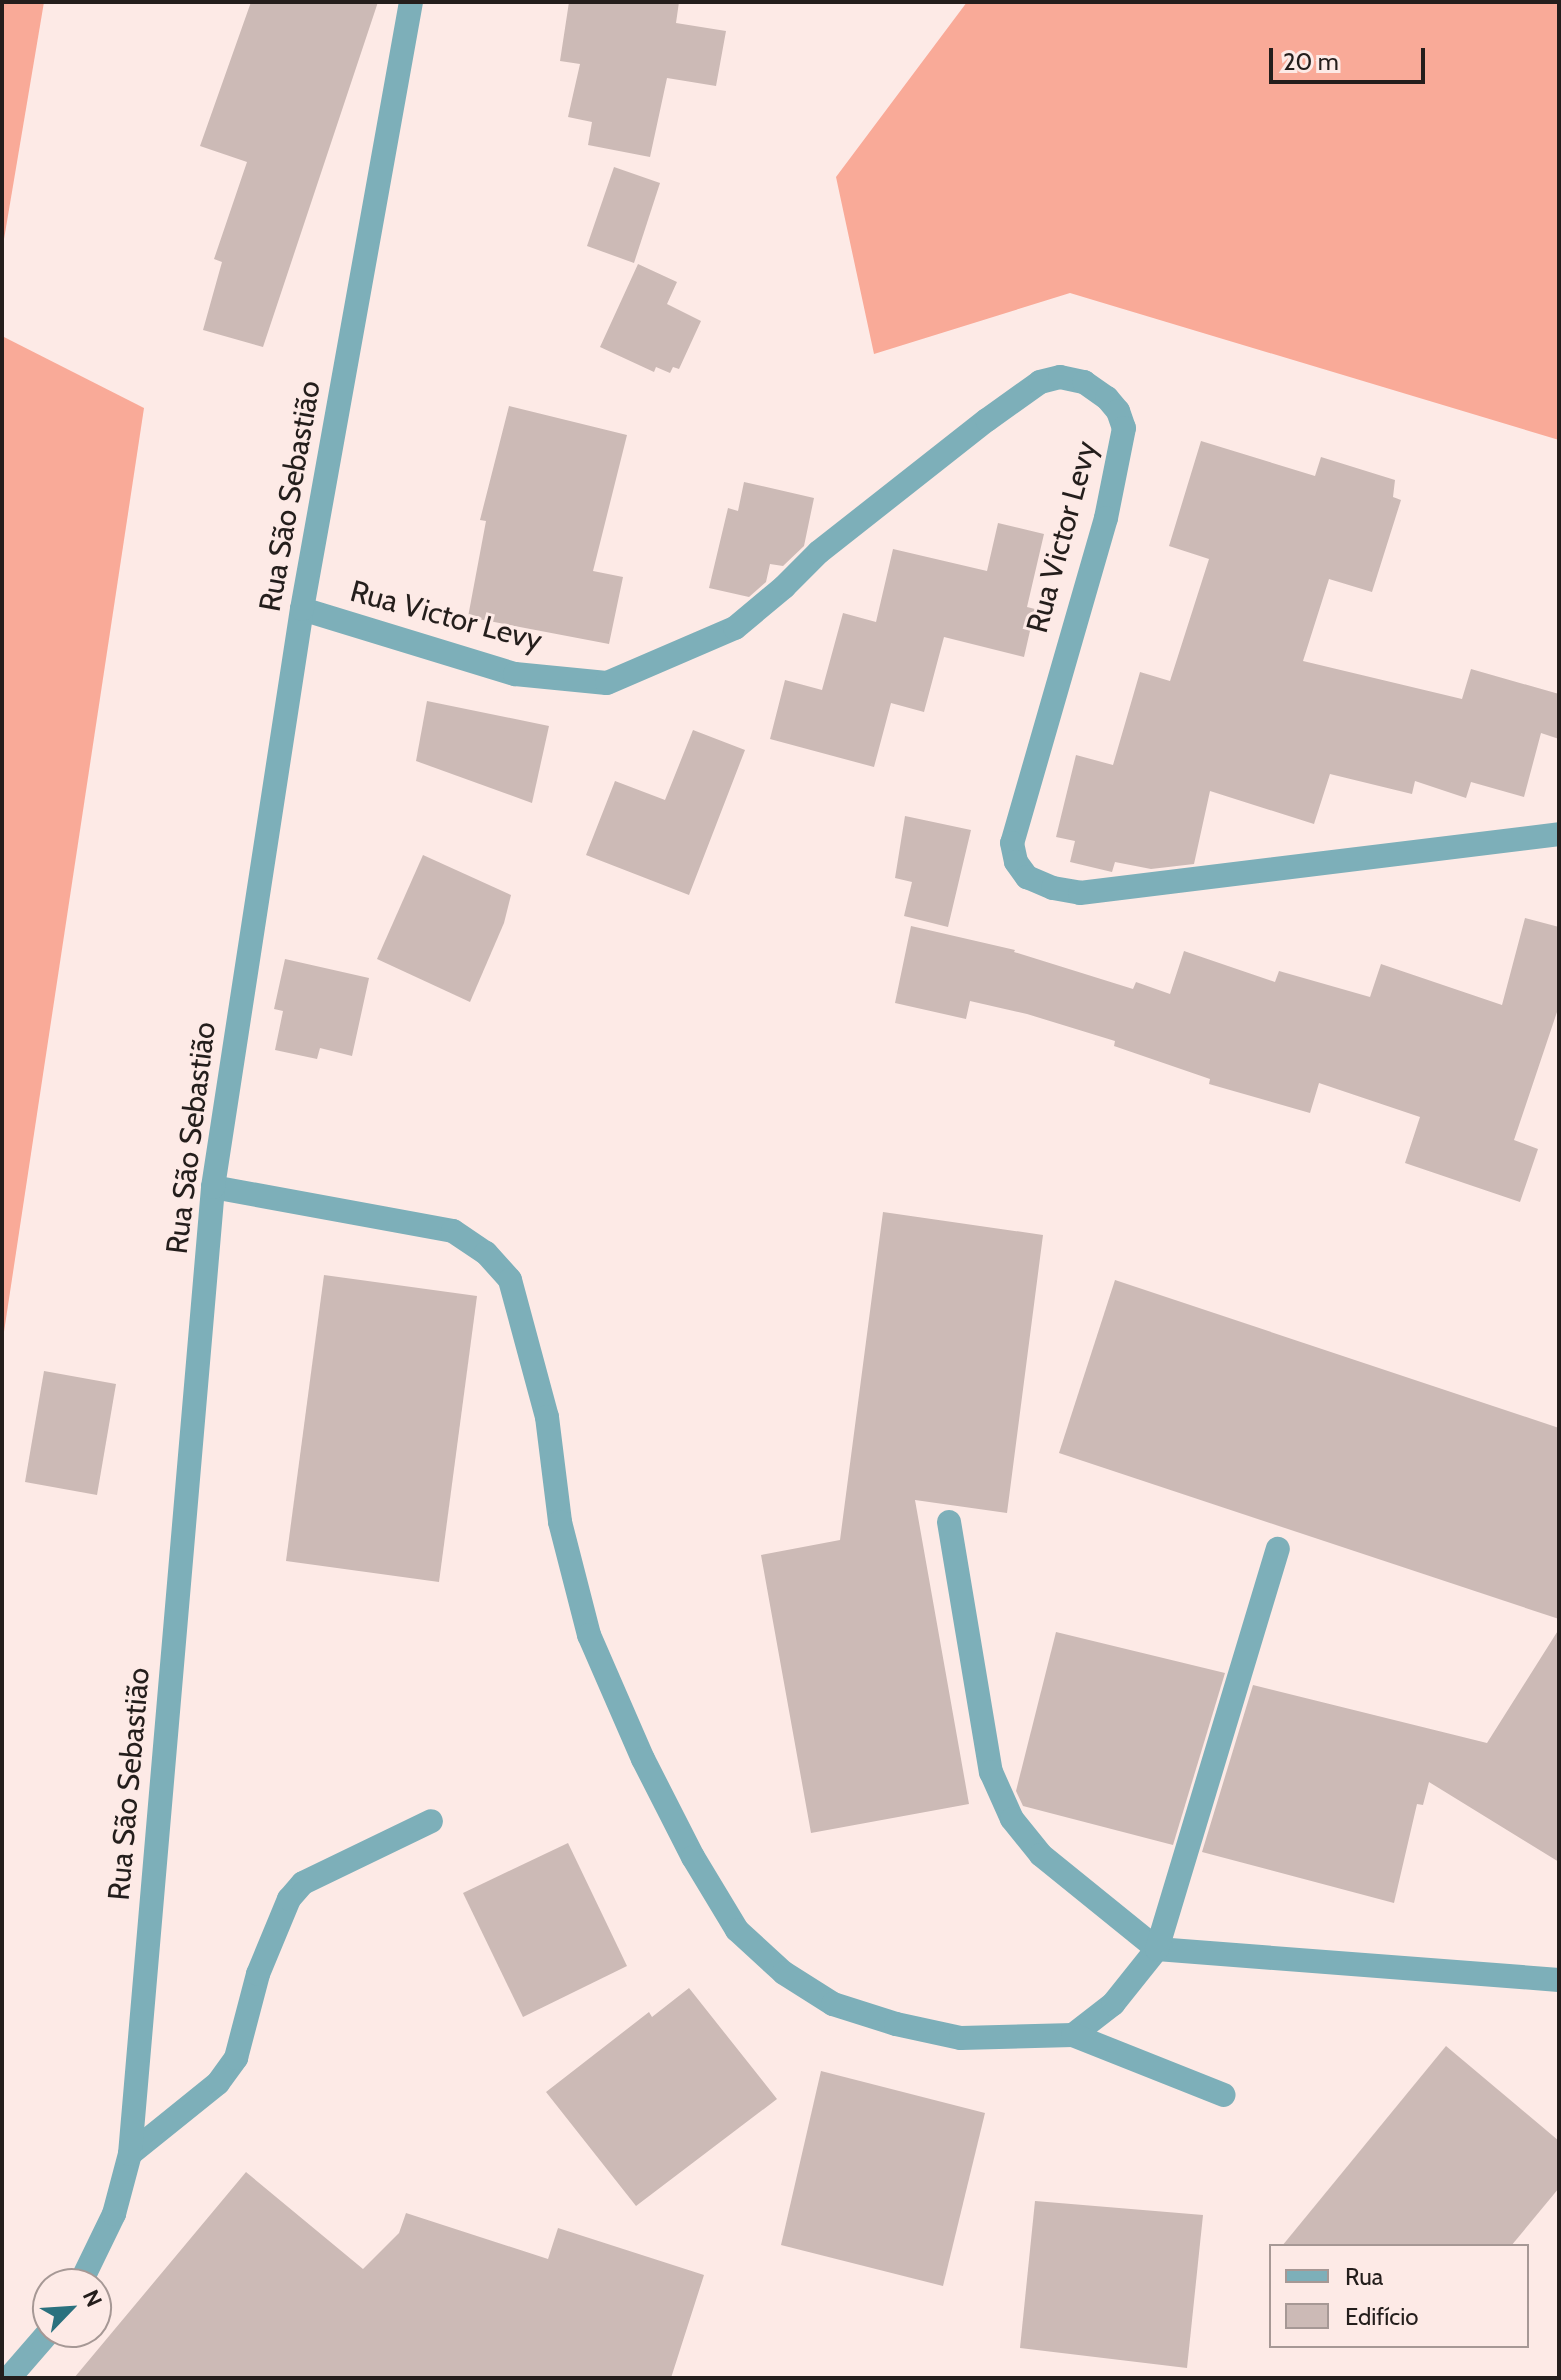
<!DOCTYPE html>
<html>
<head>
<meta charset="utf-8">
<style>
  body { margin:0 }
  #map { position:relative; width:1561px; height:2380px; overflow:hidden; background:#fdeae6; font-family:Cabin,sans-serif }
  div>[style] { position:absolute }
  .forest>* { inset:0; background:#f9aa98 }
  .building>* { inset:0; background:#ccbab6 }
  .minor>* { height:24px; margin:-12px; padding:0 12px; transform-origin:12px; border-radius:12px; background:#7dafb9 }
  span { translate:-50% -50%; white-space:nowrap; text-align:center; line-height:1.15; -webkit-text-stroke:6px #fdeae6; paint-order:stroke }
  .street-label { font-size:30px; color:#241e1c }
  .frame { position:absolute; inset:0; border:4px solid #241e1c; pointer-events:none }
  .legend { position:absolute; left:1269px; top:2244px; width:260px; height:104px; box-sizing:border-box; background:#fdeae6; border:2px solid #a69895; margin:0; padding:10px 14px; list-style:none; font-size:24px; color:#241e1c }
  .legend li { display:flex; align-items:center; gap:16px; height:40px }
  .legend b { width:40px; border:2px solid #a69895 }
  .north { position:absolute; left:32px; top:2268px; width:80px; height:80px; box-sizing:border-box; background:#fdeae6; border:2px solid #a69895; border-radius:50%; rotate:65deg; font-size:22px; font-weight:700; line-height:32px; text-align:center; color:#241e1c }
  .north::after { content:''; display:block; margin:auto; width:28px; height:36px; background:#2a717e; clip-path:polygon(50% 0,100% 100%,50% 72%,0 100%) }
  .scale { position:absolute; left:1269px; top:48px; width:156px; height:36px; box-sizing:border-box; border:4px solid #241e1c; border-top:0; padding-left:10px; font-size:24px; line-height:28px; white-space:nowrap; color:#241e1c; -webkit-text-stroke:6px #fdeae6; paint-order:stroke }
</style>
</head>
<body>
<div id="map">
  <div class="forest">
    <i style="clip-path:polygon(2px 2px,44px 2px,2px 251px)"></i>
    <i style="clip-path:polygon(967px 2px,1559px 2px,1559px 440px,1070px 293px,874px 354px,836px 177px)"></i>
    <i style="clip-path:polygon(2px 336px,144px 408px,2px 1345px)"></i>
  </div>
  <div class="building">
    <i style="clip-path:polygon(251px 2px,378px 2px,263px 347px,203px 330px,222px 262px,214px 259px,247px 162px,200px 146px)"></i>
    <i style="clip-path:polygon(569px 2px,679px 2px,676px 23px,726px 31px,716px 86px,667px 78px,650px 157px,588px 145px,592px 122px,568px 117px,580px 64px,560px 61px)"></i>
    <i style="clip-path:polygon(614px 167px,660px 183px,634px 263px,587px 246px)"></i>
    <i style="clip-path:polygon(638px 264px,677px 282px,667px 304px,701px 321px,679px 369px,673px 367px,670px 373px,656px 367px,654px 372px,600px 347px)"></i>
    <i style="clip-path:polygon(509px 406px,627px 435px,593px 571px,623px 577px,609px 644px,468px 617px,486px 521px,480px 520px)"></i>
    <i style="clip-path:polygon(1201px 441px,1315px 476px,1321px 457px,1395px 480px,1393px 497px,1401px 500px,1372px 592px,1329px 579px,1303px 661px,1462px 699px,1471px 669px,1559px 694px,1559px 739px,1541px 733px,1524px 797px,1471px 782px,1466px 798px,1415px 781px,1412px 794px,1330px 774px,1314px 824px,1210px 791px,1194px 864px,1151px 869px,1115px 862px,1112px 872px,1070px 862px,1075px 841px,1056px 837px,1076px 755px,1113px 765px,1140px 672px,1170px 681px,1209px 559px,1169px 546px)"></i>
    <i style="clip-path:polygon(744px 482px,814px 498px,804px 546px,783px 566px,770px 564px,766px 582px,749px 597px,709px 588px,728px 508px,738px 511px)"></i>
    <i style="clip-path:polygon(998px 523px,1044px 534px,1027px 607px,1035px 609px,1024px 657px,944px 637px,924px 712px,891px 703px,874px 767px,770px 739px,785px 680px,822px 690px,843px 613px,876px 622px,893px 549px,987px 571px)"></i>
    <i style="clip-path:polygon(427px 701px,549px 726px,532px 803px,416px 761px)"></i>
    <i style="clip-path:polygon(693px 730px,745px 750px,689px 895px,586px 855px,615px 781px,665px 800px)"></i>
    <i style="clip-path:polygon(905px 816px,971px 830px,948px 927px,904px 916px,912px 882px,895px 878px)"></i>
    <i style="clip-path:polygon(423px 855px,511px 895px,504px 923px,470px 1002px,377px 959px)"></i>
    <i style="clip-path:polygon(1525px 918px,1559px 927px,1559px 1006px,1514px 1140px,1538px 1149px,1520px 1202px,1405px 1163px,1420px 1117px,1319px 1083px,1310px 1113px,1209px 1084px,1210px 1079px,1114px 1046px,1115px 1041px,1027px 1014px,970px 1001px,966px 1019px,895px 1003px,911px 926px,1015px 950px,1014px 952px,1133px 989px,1136px 982px,1170px 994px,1184px 951px,1275px 982px,1279px 971px,1370px 997px,1381px 964px,1502px 1005px)"></i>
    <i style="clip-path:polygon(285px 959px,369px 978px,352px 1056px,320px 1048px,317px 1059px,275px 1050px,283px 1011px,274px 1009px)"></i>
    <i style="clip-path:polygon(883px 1212px,1043px 1235px,1007px 1513px,915px 1500px,969px 1804px,811px 1833px,761px 1555px,840px 1540px)"></i>
    <i style="clip-path:polygon(324px 1275px,477px 1296px,439px 1582px,286px 1561px)"></i>
    <i style="clip-path:polygon(1115px 1280px,1559px 1428px,1559px 1619px,1059px 1453px)"></i>
    <i style="clip-path:polygon(44px 1371px,116px 1384px,97px 1495px,25px 1482px)"></i>
    <i style="clip-path:polygon(1559px 1629px,1559px 1862px,1429px 1782px,1423px 1805px,1417px 1804px,1394px 1903px,1202px 1852px,1253px 1685px,1487px 1743px)"></i>
    <i style="clip-path:polygon(1056px 1632px,1225px 1673px,1173px 1845px,1023px 1806px,1016px 1791px)"></i>
    <i style="clip-path:polygon(568px 1843px,627px 1966px,523px 2017px,463px 1893px)"></i>
    <i style="clip-path:polygon(689px 1988px,777px 2099px,636px 2206px,546px 2092px,649px 2012px,652px 2017px)"></i>
    <i style="clip-path:polygon(1446px 2046px,1559px 2141px,1559px 2188px,1511px 2246px,1282px 2246px)"></i>
    <i style="clip-path:polygon(821px 2071px,985px 2113px,943px 2286px,781px 2245px)"></i>
    <i style="clip-path:polygon(246px 2172px,363px 2269px,399px 2233px,406px 2213px,548px 2259px,558px 2228px,704px 2275px,671px 2378px,74px 2378px)"></i>
    <i style="clip-path:polygon(1035px 2201px,1203px 2215px,1187px 2368px,1020px 2348px)"></i>
  </div>
  <div class="minor">
    <i style="left:302px;top:609px;width:223px;rotate:17deg"></i>
    <i style="left:515px;top:674px;width:92px;rotate:5.6deg"></i>
    <i style="left:607px;top:683px;width:139px;rotate:-23.3deg"></i>
    <i style="left:735px;top:628px;width:64px;rotate:-39.9deg"></i>
    <i style="left:784px;top:587px;width:49px;rotate:-45deg"></i>
    <i style="left:819px;top:552px;width:214px;rotate:-38.2deg"></i>
    <i style="left:987px;top:420px;width:65px;rotate:-35.6deg"></i>
    <i style="left:1040px;top:382px;width:21px;rotate:-14deg"></i>
    <i style="left:1060px;top:377px;width:25px;rotate:12deg"></i>
    <i style="left:1084px;top:382px;width:28px;rotate:35deg"></i>
    <i style="left:1107px;top:398px;width:17px;rotate:50deg"></i>
    <i style="left:1118px;top:411px;width:18px;rotate:71deg"></i>
    <i style="left:1124px;top:428px;width:92px;rotate:101.3deg"></i>
    <i style="left:1106px;top:518px;width:338px;rotate:106.1deg"></i>
    <i style="left:1012px;top:843px;width:19px;rotate:78deg"></i>
    <i style="left:1016px;top:862px;width:19px;rotate:54deg"></i>
    <i style="left:1027px;top:877px;width:28px;rotate:23deg"></i>
    <i style="left:1053px;top:888px;width:27px;rotate:10deg"></i>
    <i style="left:1080px;top:893px;width:483px;rotate:-7deg"></i>
    <i style="left:213px;top:1187px;width:244px;rotate:10.4deg"></i>
    <i style="left:453px;top:1231px;width:40px;rotate:34deg"></i>
    <i style="left:486px;top:1253px;width:36px;rotate:48deg"></i>
    <i style="left:510px;top:1280px;width:142px;rotate:74.9deg"></i>
    <i style="left:547px;top:1417px;width:106px;rotate:82.9deg"></i>
    <i style="left:560px;top:1522px;width:117px;rotate:75.6deg"></i>
    <i style="left:589px;top:1635px;width:135px;rotate:66.5deg"></i>
    <i style="left:643px;top:1759px;width:110px;rotate:63deg"></i>
    <i style="left:693px;top:1857px;width:85px;rotate:58.9deg"></i>
    <i style="left:737px;top:1930px;width:64px;rotate:42.5deg"></i>
    <i style="left:784px;top:1973px;width:58px;rotate:32.3deg"></i>
    <i style="left:833px;top:2004px;width:66px;rotate:17.6deg"></i>
    <i style="left:896px;top:2024px;width:66px;rotate:12.2deg"></i>
    <i style="left:961px;top:2038px;width:112px;rotate:-1.5deg"></i>
    <i style="left:1073px;top:2035px;width:51px;rotate:-37.8deg"></i>
    <i style="left:1113px;top:2004px;width:70px;rotate:-51.3deg"></i>
    <i style="left:1157px;top:1949px;width:403px;rotate:4.4deg"></i>
    <i style="left:949px;top:1522px;width:254px;rotate:80.5deg"></i>
    <i style="left:991px;top:1772px;width:51px;rotate:65.9deg"></i>
    <i style="left:1012px;top:1819px;width:46px;rotate:51.1deg"></i>
    <i style="left:1041px;top:1855px;width:149px;rotate:39deg"></i>
    <i style="left:1157px;top:1949px;width:418px;rotate:-73.2deg"></i>
    <i style="left:1073px;top:2035px;width:162px;rotate:21.7deg"></i>
    <i style="left:130px;top:2154px;width:113px;rotate:-38.9deg"></i>
    <i style="left:218px;top:2083px;width:31px;rotate:-54deg"></i>
    <i style="left:236px;top:2058px;width:87px;rotate:-75.3deg"></i>
    <i style="left:258px;top:1974px;width:81px;rotate:-67.5deg"></i>
    <i style="left:289px;top:1899px;width:21px;rotate:-49deg"></i>
    <i style="left:303px;top:1883px;width:142px;rotate:-25.8deg"></i>
    <i style="left:80px;top:2284px;width:78px;rotate:-64.1deg"></i>
    <i style="left:114px;top:2214px;width:62px;rotate:-75.1deg"></i>
    <i style="left:130px;top:2154px;width:971px;rotate:-85.09deg"></i>
    <i style="left:213px;top:1187px;width:585px;rotate:-81.25deg"></i>
    <i style="left:302px;top:609px;width:617px;rotate:-79.82deg"></i>
    <i style="left:9px;top:2378px;width:61px;rotate:-49deg"></i>
  </div>
  <div class="street-label">
    <span style="left:290px;top:496px;rotate:-80deg">Rua São Sebastião</span>
    <span style="left:1062px;top:537px;rotate:-75deg">Rua Victor Levy</span>
    <span style="left:446px;top:616px;rotate:15deg">Rua Victor Levy</span>
    <span style="left:191px;top:1138px;rotate:-83deg">Rua São Sebastião</span>
    <span style="left:129px;top:1784px;rotate:-85deg">Rua São Sebastião</span>
  </div>
  <div class="frame"></div>
  <ul class="legend">
  <li><b style="height:10px;background:#7dafb9"></b>Rua</li>
  <li><b style="height:22px;background:#ccbab6"></b>Edifício</li>
  </ul>
  <div class="north">N</div>
  <div class="scale">20 m</div>
</div>
</body>
</html>
